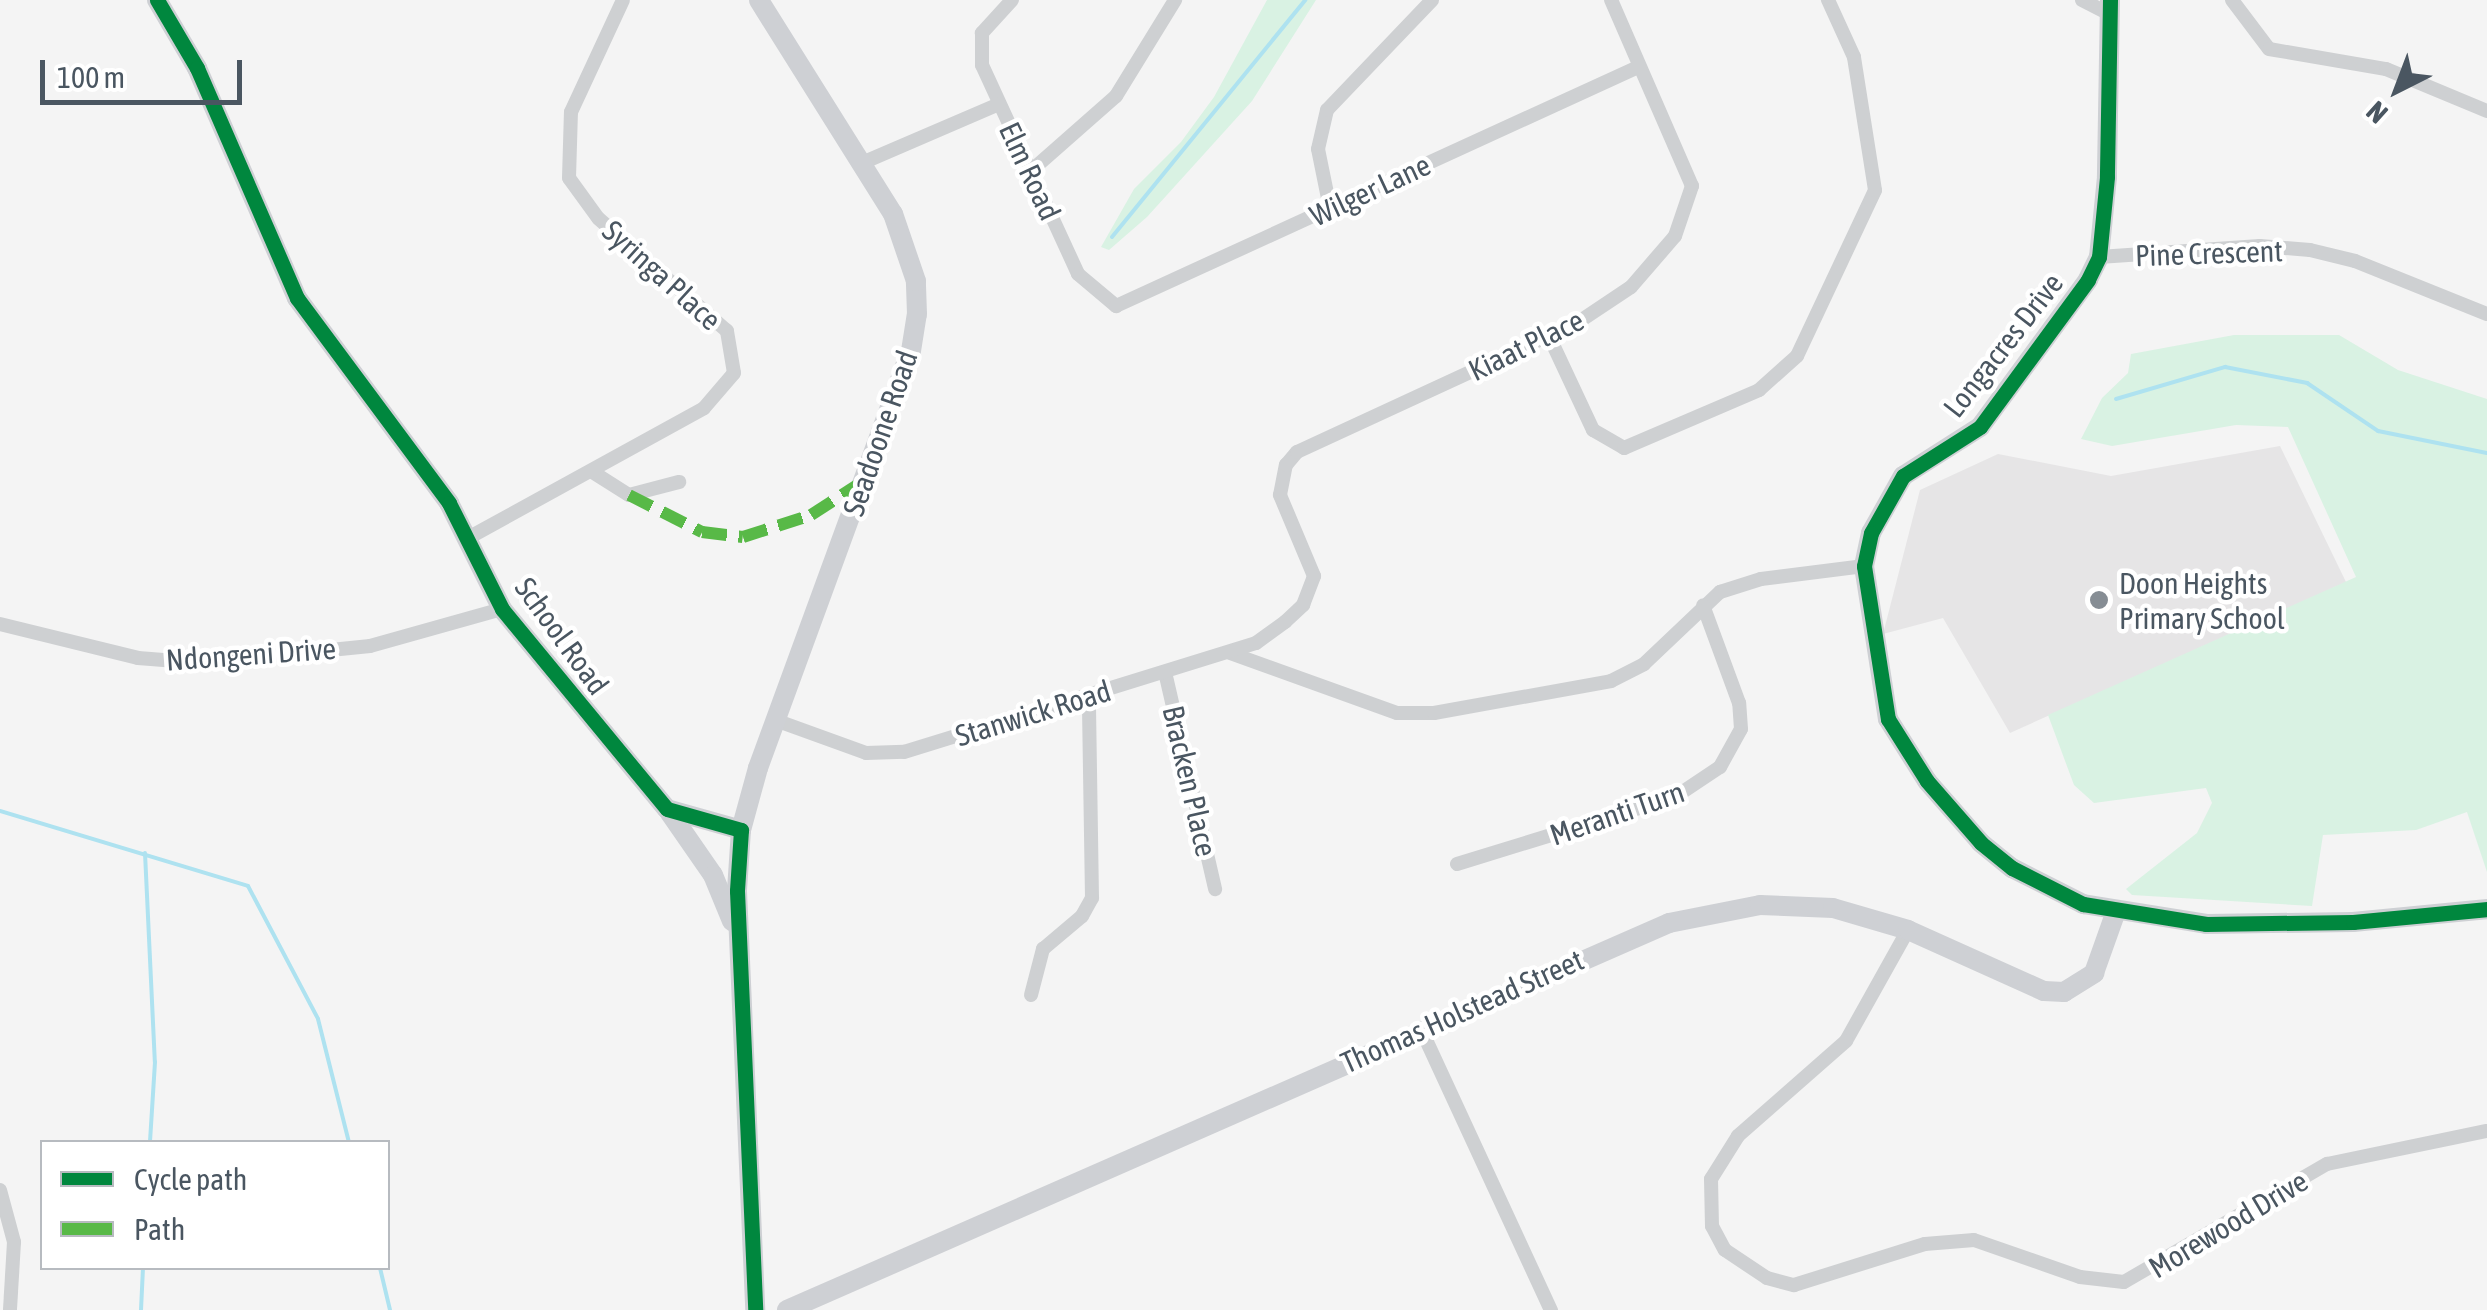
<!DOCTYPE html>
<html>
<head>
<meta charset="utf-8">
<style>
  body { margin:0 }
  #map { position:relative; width:2487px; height:1310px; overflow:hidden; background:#f4f4f4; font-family:"Asap Condensed",sans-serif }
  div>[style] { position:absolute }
  .education>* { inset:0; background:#e6e5e6 }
  .green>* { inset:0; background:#d9f2e3 }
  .stream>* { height:4px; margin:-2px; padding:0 2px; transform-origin:2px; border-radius:2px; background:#aee2f0 }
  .street>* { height:14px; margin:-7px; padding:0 7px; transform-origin:7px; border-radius:7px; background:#ced0d2 }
  .secondary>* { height:20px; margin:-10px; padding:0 10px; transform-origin:10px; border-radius:10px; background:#ced0d4 }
  .quiet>* { height:12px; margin-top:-6px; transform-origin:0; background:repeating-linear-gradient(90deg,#58b947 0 25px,transparent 0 37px) }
  .cycleway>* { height:15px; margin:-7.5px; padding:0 7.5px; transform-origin:7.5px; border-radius:7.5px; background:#00873e }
  .dots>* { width:28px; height:28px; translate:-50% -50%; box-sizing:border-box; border:5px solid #fff; border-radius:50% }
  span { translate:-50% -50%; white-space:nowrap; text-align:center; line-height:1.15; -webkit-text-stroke:9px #fff; paint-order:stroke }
  .street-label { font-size:30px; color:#4a5661 }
  .poi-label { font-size:30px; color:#4a5661 }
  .left { translate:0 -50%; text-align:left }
  .legend { position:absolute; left:40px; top:1140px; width:350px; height:130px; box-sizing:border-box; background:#fff; border:2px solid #b7bbc0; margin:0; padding:12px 18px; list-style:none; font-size:30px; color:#4a5661 }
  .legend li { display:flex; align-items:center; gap:20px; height:50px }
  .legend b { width:50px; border:2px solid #b7bbc0 }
  .north { position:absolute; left:2347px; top:40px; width:100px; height:100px; -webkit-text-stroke:8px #fff; paint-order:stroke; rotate:222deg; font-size:28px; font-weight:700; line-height:40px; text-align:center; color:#4a5661 }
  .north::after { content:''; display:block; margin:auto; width:35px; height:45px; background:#4a5661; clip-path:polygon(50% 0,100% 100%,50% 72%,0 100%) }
  .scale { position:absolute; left:40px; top:60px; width:202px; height:45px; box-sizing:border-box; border:5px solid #4a5661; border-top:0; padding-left:12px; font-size:30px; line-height:35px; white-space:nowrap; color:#4a5661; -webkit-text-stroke:8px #fff; paint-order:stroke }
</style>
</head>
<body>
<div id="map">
  <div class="education">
    <i style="clip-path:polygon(2280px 446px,2346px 582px,2010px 733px,1943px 618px,1883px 634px,1920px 490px,1998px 454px,2111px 476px)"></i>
  </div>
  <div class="green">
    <i style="clip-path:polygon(1267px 0,1316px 0,1252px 101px,1147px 217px,1109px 250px,1101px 247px,1134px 189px,1181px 142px,1214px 97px)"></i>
    <i style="clip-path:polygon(2234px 335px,2339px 335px,2398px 370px,2487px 399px,2487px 872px,2467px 812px,2416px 830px,2323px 835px,2312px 906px,2132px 895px,2126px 889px,2197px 833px,2212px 803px,2206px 788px,2094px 803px,2074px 785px,2048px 715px,2356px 577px,2288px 427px,2236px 425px,2112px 446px,2081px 439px,2102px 398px,2128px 373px,2131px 354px)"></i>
  </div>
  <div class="stream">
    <i style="left:1112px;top:237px;width:306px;rotate:-50.8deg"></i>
    <i style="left:2116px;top:399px;width:114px;rotate:-16.4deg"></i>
    <i style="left:2225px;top:367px;width:84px;rotate:11deg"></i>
    <i style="left:2307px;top:383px;width:86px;rotate:34.1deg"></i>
    <i style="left:2378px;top:431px;width:111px;rotate:11.4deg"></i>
    <i style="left:0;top:811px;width:259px;rotate:16.8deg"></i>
    <i style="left:248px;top:886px;width:150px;rotate:62.2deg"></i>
    <i style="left:318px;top:1019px;width:127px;rotate:75.9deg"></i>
    <i style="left:145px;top:853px;width:209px;rotate:87.3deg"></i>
    <i style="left:155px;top:1062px;width:80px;rotate:93.6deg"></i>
    <i style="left:380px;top:1268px;width:43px;rotate:76.6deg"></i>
    <i style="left:141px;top:1310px;width:42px;rotate:-87.3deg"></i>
  </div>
  <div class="street">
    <i style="left:1012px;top:0;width:45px;rotate:132.3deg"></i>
    <i style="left:982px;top:33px;width:32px;rotate:90deg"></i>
    <i style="left:982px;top:65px;width:230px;rotate:65.3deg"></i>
    <i style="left:1078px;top:274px;width:50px;rotate:40.1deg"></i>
    <i style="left:1116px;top:306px;width:574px;rotate:-24.6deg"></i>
    <i style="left:2082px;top:0;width:28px;rotate:27deg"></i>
    <i style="left:2232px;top:0;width:61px;rotate:52.9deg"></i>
    <i style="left:2269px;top:49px;width:119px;rotate:9.7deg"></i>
    <i style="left:2386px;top:69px;width:109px;rotate:22.6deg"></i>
    <i style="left:862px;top:163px;width:149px;rotate:-23.3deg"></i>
    <i style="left:1032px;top:170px;width:112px;rotate:-41.4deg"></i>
    <i style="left:1116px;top:96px;width:113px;rotate:-58.4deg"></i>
    <i style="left:1330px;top:208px;width:60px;rotate:-101.5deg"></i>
    <i style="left:1318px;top:149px;width:40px;rotate:-77deg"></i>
    <i style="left:1327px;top:110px;width:152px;rotate:-46.3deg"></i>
    <i style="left:2099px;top:257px;width:161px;rotate:-3.9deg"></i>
    <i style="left:2260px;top:246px;width:50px;rotate:4.6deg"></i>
    <i style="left:2310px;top:250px;width:46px;rotate:13.7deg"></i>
    <i style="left:2355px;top:261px;width:142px;rotate:21.9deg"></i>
    <i style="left:1549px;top:336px;width:104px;rotate:64.9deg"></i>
    <i style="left:1593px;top:430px;width:36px;rotate:30deg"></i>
    <i style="left:1624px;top:448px;width:147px;rotate:-23.2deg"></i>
    <i style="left:1759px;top:390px;width:51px;rotate:-41.8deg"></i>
    <i style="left:1797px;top:356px;width:183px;rotate:-64.8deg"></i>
    <i style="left:1875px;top:190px;width:135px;rotate:-99deg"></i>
    <i style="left:1854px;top:57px;width:63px;rotate:-114.5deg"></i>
    <i style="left:591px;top:471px;width:45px;rotate:32.3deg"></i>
    <i style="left:629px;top:495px;width:52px;rotate:-14.6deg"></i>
    <i style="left:468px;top:538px;width:269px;rotate:-28.8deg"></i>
    <i style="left:704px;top:408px;width:46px;rotate:-49.4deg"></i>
    <i style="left:734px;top:373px;width:43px;rotate:-99.5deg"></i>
    <i style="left:727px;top:331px;width:171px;rotate:-138.8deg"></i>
    <i style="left:598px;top:218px;width:49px;rotate:-125.9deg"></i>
    <i style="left:569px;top:178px;width:66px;rotate:-88.3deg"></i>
    <i style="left:571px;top:112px;width:123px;rotate:-65.1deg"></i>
    <i style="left:0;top:624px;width:142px;rotate:13.8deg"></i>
    <i style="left:138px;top:658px;width:64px;rotate:4.5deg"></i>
    <i style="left:202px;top:663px;width:169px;rotate:-5.8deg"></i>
    <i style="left:370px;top:646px;width:137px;rotate:-15.7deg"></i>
    <i style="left:1230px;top:653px;width:177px;rotate:19.8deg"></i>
    <i style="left:1397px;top:713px;width:37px"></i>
    <i style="left:1434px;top:713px;width:180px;rotate:-10.2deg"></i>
    <i style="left:1611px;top:681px;width:37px;rotate:-27deg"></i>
    <i style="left:1644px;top:664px;width:105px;rotate:-43.5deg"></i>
    <i style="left:1720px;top:592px;width:43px;rotate:-17.6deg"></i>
    <i style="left:1761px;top:579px;width:104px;rotate:-7.2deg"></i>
    <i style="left:1165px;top:672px;width:223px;rotate:77deg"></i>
    <i style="left:775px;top:720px;width:97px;rotate:19.9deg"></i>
    <i style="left:866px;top:753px;width:38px;rotate:-2deg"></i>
    <i style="left:904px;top:752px;width:368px;rotate:-17.2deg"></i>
    <i style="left:1256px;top:643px;width:36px;rotate:-36deg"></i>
    <i style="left:1285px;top:622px;width:25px;rotate:-43deg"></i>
    <i style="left:1303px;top:605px;width:31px;rotate:-69deg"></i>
    <i style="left:1314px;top:576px;width:88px;rotate:-112.8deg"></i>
    <i style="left:1280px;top:495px;width:31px;rotate:-79deg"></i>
    <i style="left:1286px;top:465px;width:17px;rotate:-50deg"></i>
    <i style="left:1297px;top:452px;width:312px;rotate:-24.8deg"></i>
    <i style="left:1580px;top:321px;width:61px;rotate:-33.7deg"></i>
    <i style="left:1631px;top:287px;width:67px;rotate:-49.2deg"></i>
    <i style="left:1675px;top:236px;width:53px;rotate:-71.2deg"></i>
    <i style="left:1692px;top:186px;width:203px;rotate:-113.5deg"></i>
    <i style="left:1457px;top:864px;width:228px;rotate:-17.1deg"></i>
    <i style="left:1675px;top:797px;width:54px;rotate:-33.7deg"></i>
    <i style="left:1720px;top:767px;width:43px;rotate:-61.1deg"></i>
    <i style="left:1741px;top:729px;width:26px;rotate:-94deg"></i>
    <i style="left:1739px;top:703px;width:104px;rotate:-110.2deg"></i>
    <i style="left:1908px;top:930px;width:127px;rotate:119.2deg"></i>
    <i style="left:1846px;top:1041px;width:144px;rotate:138.7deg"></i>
    <i style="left:1738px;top:1136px;width:51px;rotate:122.1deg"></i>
    <i style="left:1711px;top:1179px;width:47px;rotate:88.8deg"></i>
    <i style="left:1712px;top:1226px;width:27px;rotate:62deg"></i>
    <i style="left:1725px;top:1250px;width:50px;rotate:33.7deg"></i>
    <i style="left:1767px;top:1278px;width:28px;rotate:15deg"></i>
    <i style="left:1794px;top:1285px;width:137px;rotate:-17.4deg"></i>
    <i style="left:1925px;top:1244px;width:49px;rotate:-4.7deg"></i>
    <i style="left:1974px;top:1240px;width:112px;rotate:19.2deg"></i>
    <i style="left:2080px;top:1277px;width:44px;rotate:6.5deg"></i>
    <i style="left:2124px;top:1282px;width:235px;rotate:-30.2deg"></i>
    <i style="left:2327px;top:1164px;width:163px;rotate:-11.7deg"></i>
    <i style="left:1031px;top:995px;width:48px;rotate:-75.4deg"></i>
    <i style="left:1043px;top:949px;width:51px;rotate:-40.2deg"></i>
    <i style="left:1082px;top:916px;width:21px;rotate:-61deg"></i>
    <i style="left:1092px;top:898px;width:202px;rotate:-90.9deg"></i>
    <i style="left:1421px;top:1029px;width:310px;rotate:65.2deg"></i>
    <i style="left:0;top:1190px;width:54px;rotate:74.9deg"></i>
    <i style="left:14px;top:1242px;width:68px;rotate:93.4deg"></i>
  </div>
  <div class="secondary">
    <i style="left:157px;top:0;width:79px;rotate:59.5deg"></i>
    <i style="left:197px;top:68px;width:251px;rotate:66.5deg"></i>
    <i style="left:297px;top:298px;width:255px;rotate:53.4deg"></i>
    <i style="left:449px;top:503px;width:119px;rotate:63.4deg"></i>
    <i style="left:502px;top:609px;width:259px;rotate:50.5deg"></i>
    <i style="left:667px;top:809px;width:77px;rotate:15.8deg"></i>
    <i style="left:741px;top:830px;width:61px;rotate:93.8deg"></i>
    <i style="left:737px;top:891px;width:419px;rotate:87.5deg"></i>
    <i style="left:2110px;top:0;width:177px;rotate:91deg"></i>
    <i style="left:2107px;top:177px;width:80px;rotate:95.7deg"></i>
    <i style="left:2099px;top:257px;width:25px;rotate:116deg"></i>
    <i style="left:2088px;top:280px;width:182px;rotate:126.3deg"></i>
    <i style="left:1980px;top:427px;width:91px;rotate:147.5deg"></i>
    <i style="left:1903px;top:476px;width:65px;rotate:119.3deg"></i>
    <i style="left:1871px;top:533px;width:34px;rotate:102deg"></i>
    <i style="left:1864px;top:566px;width:155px;rotate:81.1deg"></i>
    <i style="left:1888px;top:719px;width:73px;rotate:57.8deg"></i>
    <i style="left:1927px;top:781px;width:82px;rotate:48.9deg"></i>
    <i style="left:1981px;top:843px;width:40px;rotate:39deg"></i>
    <i style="left:2012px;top:868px;width:80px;rotate:26.9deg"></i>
    <i style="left:2083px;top:904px;width:125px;rotate:9.2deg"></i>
    <i style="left:2206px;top:924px;width:147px;rotate:-0.8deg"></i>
    <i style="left:2353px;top:922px;width:135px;rotate:-5.5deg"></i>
    <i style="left:670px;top:813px;width:75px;rotate:55.3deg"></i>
    <i style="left:713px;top:875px;width:50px;rotate:67.6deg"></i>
    <i style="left:741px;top:830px;width:64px;rotate:-74.7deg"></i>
    <i style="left:758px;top:768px;width:444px;rotate:-69.9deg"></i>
    <i style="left:911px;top:351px;width:37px;rotate:-81deg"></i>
    <i style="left:917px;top:314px;width:33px;rotate:-92deg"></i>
    <i style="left:916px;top:281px;width:71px;rotate:-108.9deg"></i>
    <i style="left:893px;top:214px;width:252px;rotate:-122.1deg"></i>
    <i style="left:787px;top:1310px;width:963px;rotate:-23.69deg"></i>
    <i style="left:1669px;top:923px;width:93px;rotate:-11.2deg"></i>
    <i style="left:1760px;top:905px;width:73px;rotate:2.4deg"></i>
    <i style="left:1833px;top:908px;width:78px;rotate:16.3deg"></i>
    <i style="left:1908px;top:930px;width:149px;rotate:24.2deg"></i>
    <i style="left:2044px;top:991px;width:20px;rotate:3deg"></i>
    <i style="left:2064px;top:992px;width:36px;rotate:-32deg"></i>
    <i style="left:2094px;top:973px;width:63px;rotate:-70.4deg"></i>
  </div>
  <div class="quiet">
    <i style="left:629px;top:495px;width:82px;rotate:26.9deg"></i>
    <i style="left:702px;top:532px;width:41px;rotate:7deg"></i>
    <i style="left:743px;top:537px;width:71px;rotate:-17.9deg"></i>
    <i style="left:811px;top:515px;width:64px;rotate:-32.9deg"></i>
  </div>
  <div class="cycleway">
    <i style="left:157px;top:0;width:79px;rotate:59.5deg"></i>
    <i style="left:197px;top:68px;width:251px;rotate:66.5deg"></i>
    <i style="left:297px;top:298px;width:255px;rotate:53.4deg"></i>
    <i style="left:449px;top:503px;width:119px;rotate:63.4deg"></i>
    <i style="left:502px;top:609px;width:259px;rotate:50.5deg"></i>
    <i style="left:667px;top:809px;width:77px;rotate:15.8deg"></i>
    <i style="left:741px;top:830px;width:61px;rotate:93.8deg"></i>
    <i style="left:737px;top:891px;width:419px;rotate:87.5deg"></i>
    <i style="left:2110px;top:0;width:177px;rotate:91deg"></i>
    <i style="left:2107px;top:177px;width:80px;rotate:95.7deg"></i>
    <i style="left:2099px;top:257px;width:25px;rotate:116deg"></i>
    <i style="left:2088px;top:280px;width:182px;rotate:126.3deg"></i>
    <i style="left:1980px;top:427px;width:91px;rotate:147.5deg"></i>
    <i style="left:1903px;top:476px;width:65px;rotate:119.3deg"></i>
    <i style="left:1871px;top:533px;width:34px;rotate:102deg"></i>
    <i style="left:1864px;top:566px;width:155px;rotate:81.1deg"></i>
    <i style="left:1888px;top:719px;width:73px;rotate:57.8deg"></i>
    <i style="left:1927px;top:781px;width:82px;rotate:48.9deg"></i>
    <i style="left:1981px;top:843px;width:40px;rotate:39deg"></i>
    <i style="left:2012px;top:868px;width:80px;rotate:26.9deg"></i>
    <i style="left:2083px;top:904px;width:125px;rotate:9.2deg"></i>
    <i style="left:2206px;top:924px;width:147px;rotate:-0.8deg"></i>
    <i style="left:2353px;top:922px;width:135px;rotate:-5.5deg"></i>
  </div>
  <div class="dots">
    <i style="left:2099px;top:600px;background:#868d94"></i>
  </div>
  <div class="street-label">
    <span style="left:1030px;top:171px;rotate:65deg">Elm Road</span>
    <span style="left:1370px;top:190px;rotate:-25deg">Wilger Lane</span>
    <span style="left:2209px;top:253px;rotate:-2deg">Pine Crescent</span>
    <span style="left:662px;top:275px;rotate:42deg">Syringa Place</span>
    <span style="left:1526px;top:345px;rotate:-26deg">Kiaat Place</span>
    <span style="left:2003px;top:345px;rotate:-52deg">Longacres Drive</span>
    <span style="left:880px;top:433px;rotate:-71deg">Seadoone Road</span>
    <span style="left:562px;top:636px;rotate:54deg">School Road</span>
    <span style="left:251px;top:654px;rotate:-4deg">Ndongeni Drive</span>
    <span style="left:1033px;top:713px;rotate:-17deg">Stanwick Road</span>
    <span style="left:1190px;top:781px;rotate:77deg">Bracken Place</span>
    <span style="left:1617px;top:813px;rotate:-19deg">Meranti Turn</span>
    <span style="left:1462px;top:1011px;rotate:-24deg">Thomas Holstead Street</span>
    <span style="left:2228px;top:1224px;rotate:-31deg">Morewood Drive</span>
  </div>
  <div class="poi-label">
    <span class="left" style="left:2119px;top:600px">Doon Heights<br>Primary School</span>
  </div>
  <ul class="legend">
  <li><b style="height:12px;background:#00873e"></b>Cycle path</li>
  <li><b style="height:12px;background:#58b947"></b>Path</li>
  </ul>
  <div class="north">N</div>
  <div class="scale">100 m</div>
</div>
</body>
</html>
